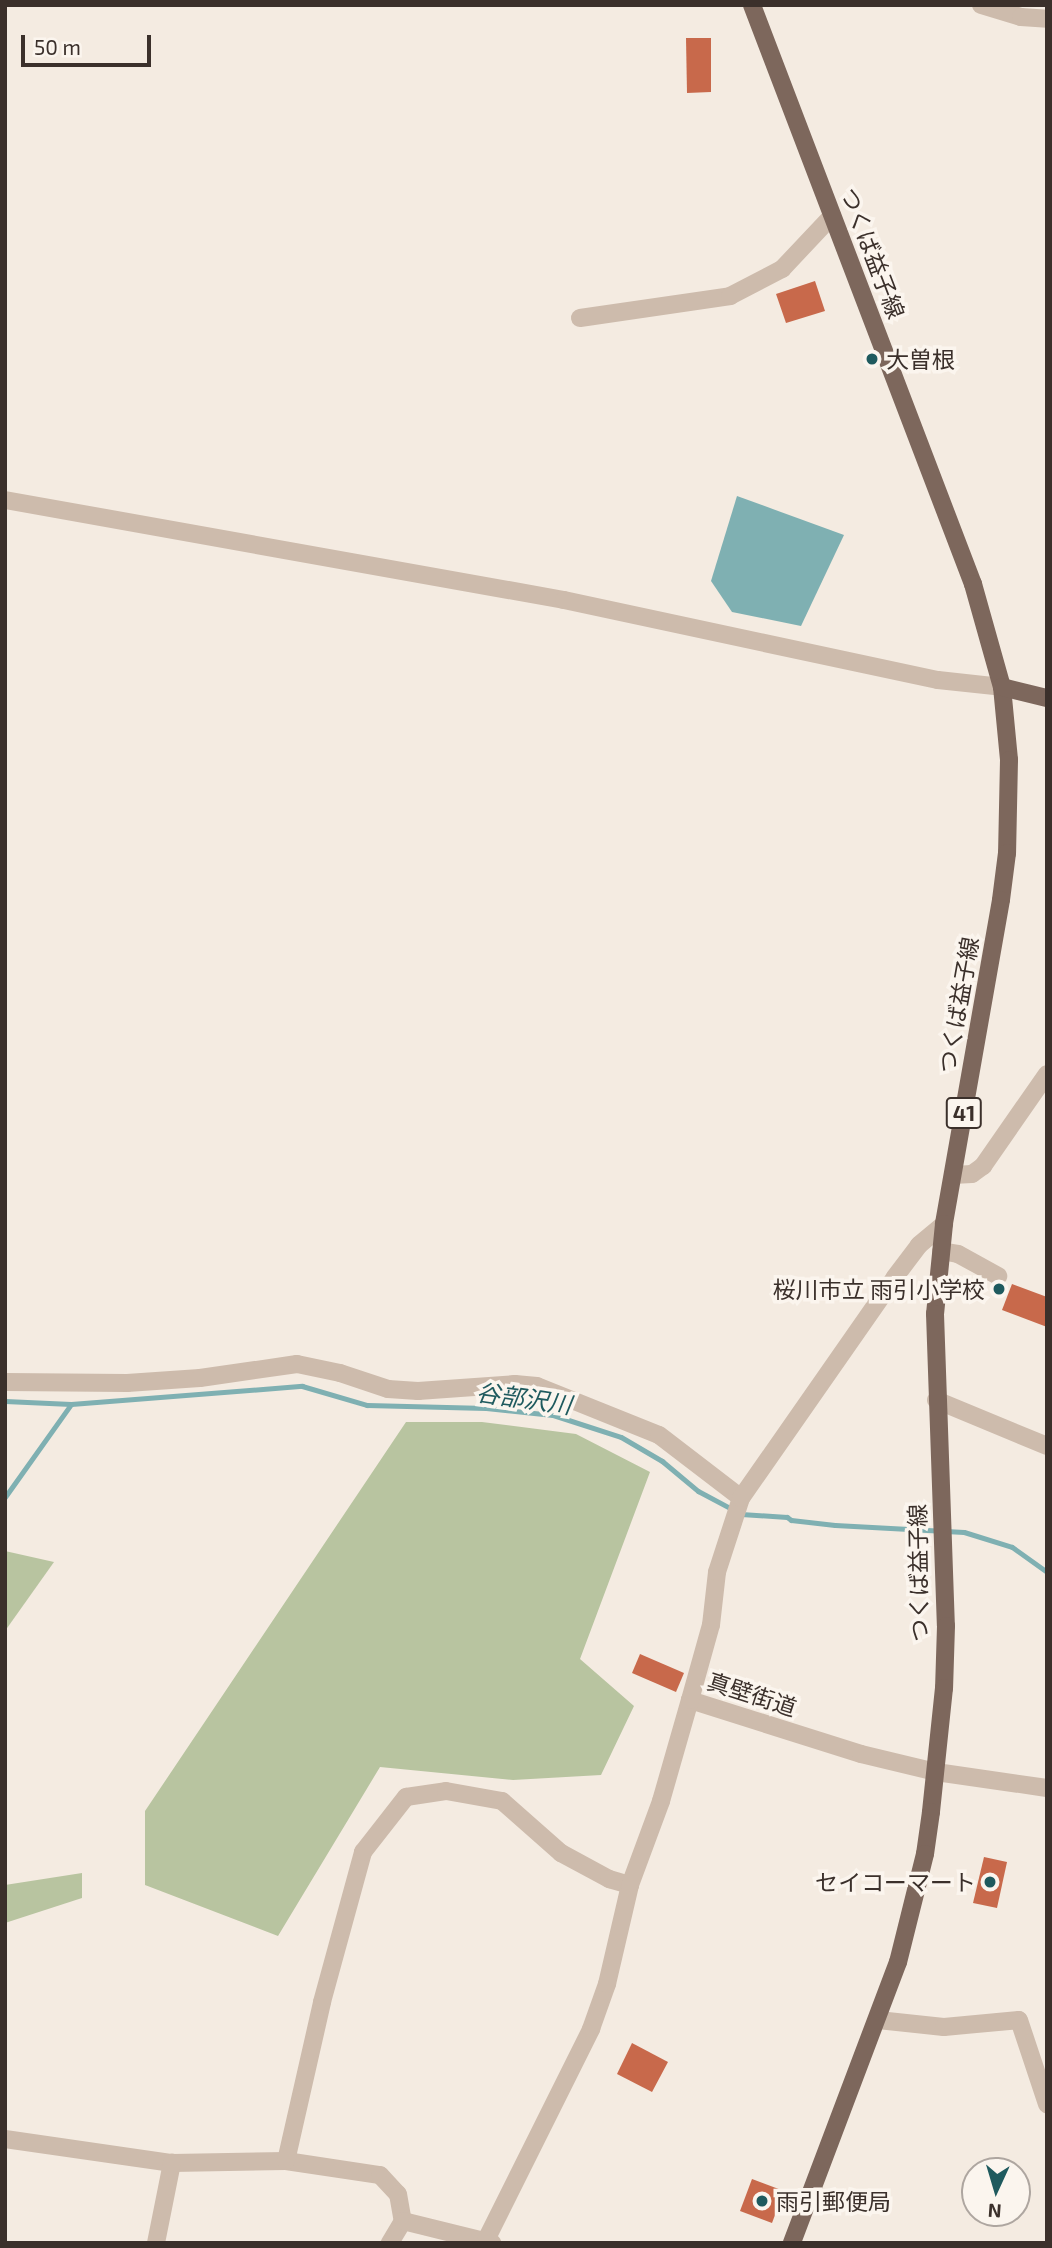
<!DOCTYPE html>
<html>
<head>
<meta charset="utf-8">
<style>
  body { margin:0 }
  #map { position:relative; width:1052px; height:2248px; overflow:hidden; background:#f4ebe1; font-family:"Exo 2","Noto Sans JP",sans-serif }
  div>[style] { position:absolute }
  .green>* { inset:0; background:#b8c4a0 }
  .water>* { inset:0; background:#7fb0b2 }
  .stream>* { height:5px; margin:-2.5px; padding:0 2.5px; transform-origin:2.5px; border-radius:2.5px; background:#7fb0b2 }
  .building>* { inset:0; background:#c8694b }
  .minor>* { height:18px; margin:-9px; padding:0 9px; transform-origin:9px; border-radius:9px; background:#cdbbac }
  .major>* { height:18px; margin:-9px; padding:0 9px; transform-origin:9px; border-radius:9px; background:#7d675c }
  .dots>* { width:19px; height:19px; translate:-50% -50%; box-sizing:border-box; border:4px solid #fbf5ee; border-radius:50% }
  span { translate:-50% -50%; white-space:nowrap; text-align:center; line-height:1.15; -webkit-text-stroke:7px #fbf5ee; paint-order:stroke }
  .shield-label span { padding:2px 5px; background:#fbf5ee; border:2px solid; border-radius:5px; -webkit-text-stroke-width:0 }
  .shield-label { font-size:21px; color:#3b302b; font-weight:700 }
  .street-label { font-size:23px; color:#3b302b }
  .poi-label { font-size:23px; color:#3b302b }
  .left { translate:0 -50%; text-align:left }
  .right { translate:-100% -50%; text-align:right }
  .water-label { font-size:24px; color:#1f5a5e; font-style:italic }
  .frame { position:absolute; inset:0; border:7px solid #3b302b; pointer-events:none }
  .north { position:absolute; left:961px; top:2157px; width:70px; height:70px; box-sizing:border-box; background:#fbf5ee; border:2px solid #aea6a0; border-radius:50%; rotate:184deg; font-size:19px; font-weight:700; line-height:28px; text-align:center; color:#3b302b }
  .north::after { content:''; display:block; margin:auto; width:24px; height:32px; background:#1f5a5e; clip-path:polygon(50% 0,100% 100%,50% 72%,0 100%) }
  .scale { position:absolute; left:21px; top:35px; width:130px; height:32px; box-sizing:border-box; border:4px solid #3b302b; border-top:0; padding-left:9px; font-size:21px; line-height:24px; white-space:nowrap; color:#3b302b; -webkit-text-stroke:5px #fbf5ee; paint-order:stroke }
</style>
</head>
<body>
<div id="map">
  <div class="green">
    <i style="clip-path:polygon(406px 1422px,482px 1422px,576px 1434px,650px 1472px,580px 1659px,634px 1706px,601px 1775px,513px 1780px,380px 1767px,278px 1936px,145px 1885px,145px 1811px)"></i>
    <i style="clip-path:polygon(5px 1551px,54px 1562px,5px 1631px)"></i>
    <i style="clip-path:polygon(82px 1873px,82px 1898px,5px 1923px,5px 1885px)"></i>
  </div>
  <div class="water">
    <i style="clip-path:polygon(737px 496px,844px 535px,801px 626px,732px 612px,711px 581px)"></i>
  </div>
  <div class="stream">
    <i style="left:5px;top:1401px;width:66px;rotate:2.6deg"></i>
    <i style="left:71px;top:1404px;width:232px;rotate:-4.5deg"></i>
    <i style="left:302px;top:1386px;width:68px;rotate:16.3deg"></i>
    <i style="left:367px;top:1405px;width:119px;rotate:1.4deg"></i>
    <i style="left:486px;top:1408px;width:67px;rotate:6deg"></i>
    <i style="left:553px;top:1415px;width:71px;rotate:17.9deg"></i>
    <i style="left:621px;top:1437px;width:48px;rotate:30.3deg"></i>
    <i style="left:662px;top:1461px;width:47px;rotate:39.8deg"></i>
    <i style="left:698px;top:1491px;width:38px;rotate:28deg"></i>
    <i style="left:5px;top:1497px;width:114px;rotate:-54.6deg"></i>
    <i style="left:741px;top:1514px;width:46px;rotate:3.7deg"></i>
    <i style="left:787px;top:1517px;width:5px;rotate:37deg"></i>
    <i style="left:791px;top:1520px;width:44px;rotate:6.5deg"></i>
    <i style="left:835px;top:1525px;width:129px;rotate:3.1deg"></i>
    <i style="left:964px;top:1532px;width:50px;rotate:17.4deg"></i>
    <i style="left:1012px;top:1547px;width:43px;rotate:35.5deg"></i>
  </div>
  <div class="building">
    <i style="clip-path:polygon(686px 38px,711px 38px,711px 92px,687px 93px)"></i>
    <i style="clip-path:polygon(815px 281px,825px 311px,786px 323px,776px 294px)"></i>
    <i style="clip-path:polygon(1012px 1284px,1047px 1297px,1047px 1327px,1002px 1310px)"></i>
    <i style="clip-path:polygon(640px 1654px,684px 1673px,676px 1692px,632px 1673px)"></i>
    <i style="clip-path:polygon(984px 1857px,1007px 1862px,997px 1908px,973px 1903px)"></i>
    <i style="clip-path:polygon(632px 2043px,668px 2062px,652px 2092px,617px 2074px)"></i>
    <i style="clip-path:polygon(752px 2179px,784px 2191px,772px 2223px,740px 2211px)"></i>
  </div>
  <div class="minor">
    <i style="left:981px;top:5px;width:42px;rotate:16.7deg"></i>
    <i style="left:1021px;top:17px;width:26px;rotate:4deg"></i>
    <i style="left:580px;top:318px;width:152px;rotate:-8.3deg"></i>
    <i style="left:730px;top:296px;width:59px;rotate:-27.4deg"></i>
    <i style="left:782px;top:269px;width:73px;rotate:-46.7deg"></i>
    <i style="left:5px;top:500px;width:568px;rotate:10.14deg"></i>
    <i style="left:564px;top:600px;width:382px;rotate:12.1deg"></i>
    <i style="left:938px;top:680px;width:64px;rotate:6.2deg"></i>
    <i style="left:953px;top:1175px;width:19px;rotate:-3deg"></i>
    <i style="left:972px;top:1174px;width:14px;rotate:-36deg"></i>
    <i style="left:983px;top:1166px;width:112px;rotate:-55.2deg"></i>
    <i style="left:941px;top:1251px;width:17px;rotate:10deg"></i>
    <i style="left:958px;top:1254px;width:46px;rotate:28.8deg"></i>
    <i style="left:5px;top:1382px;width:122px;rotate:0.5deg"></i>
    <i style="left:127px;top:1383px;width:73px;rotate:-3.9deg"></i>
    <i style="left:200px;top:1378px;width:98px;rotate:-8.2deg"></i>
    <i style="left:297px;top:1364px;width:44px;rotate:11.8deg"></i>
    <i style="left:340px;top:1373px;width:51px;rotate:18.4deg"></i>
    <i style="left:388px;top:1389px;width:30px;rotate:4deg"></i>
    <i style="left:418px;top:1391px;width:97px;rotate:-4.1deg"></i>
    <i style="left:515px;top:1384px;width:22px;rotate:5deg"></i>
    <i style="left:537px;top:1386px;width:131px;rotate:21.9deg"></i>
    <i style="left:659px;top:1435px;width:103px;rotate:37.5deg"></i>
    <i style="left:936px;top:1400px;width:120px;rotate:22.5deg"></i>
    <i style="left:690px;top:1700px;width:179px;rotate:17.5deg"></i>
    <i style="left:861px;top:1754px;width:77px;rotate:13.5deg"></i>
    <i style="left:936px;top:1772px;width:112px;rotate:8.2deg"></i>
    <i style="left:878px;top:2020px;width:66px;rotate:6.1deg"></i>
    <i style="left:944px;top:2027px;width:75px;rotate:-5.3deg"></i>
    <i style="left:1019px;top:2020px;width:89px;rotate:71.6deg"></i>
    <i style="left:5px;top:2139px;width:169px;rotate:8.2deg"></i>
    <i style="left:172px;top:2163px;width:114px;rotate:-1deg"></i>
    <i style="left:286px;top:2161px;width:95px;rotate:8.5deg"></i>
    <i style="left:380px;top:2175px;width:26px;rotate:47deg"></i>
    <i style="left:398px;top:2194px;width:27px;rotate:80deg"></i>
    <i style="left:403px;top:2221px;width:26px;rotate:121deg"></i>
    <i style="left:286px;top:2161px;width:163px;rotate:-77.2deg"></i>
    <i style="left:322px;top:2002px;width:156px;rotate:-74.7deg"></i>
    <i style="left:363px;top:1852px;width:70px;rotate:-52deg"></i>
    <i style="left:406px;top:1797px;width:40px;rotate:-8.5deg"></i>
    <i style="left:446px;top:1791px;width:57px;rotate:10.1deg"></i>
    <i style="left:502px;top:1801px;width:79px;rotate:41.4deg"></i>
    <i style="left:561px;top:1853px;width:55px;rotate:28.4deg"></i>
    <i style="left:609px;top:1879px;width:22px;rotate:16deg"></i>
    <i style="left:403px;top:2221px;width:92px;rotate:13.9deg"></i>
    <i style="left:486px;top:2240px;width:236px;rotate:-63.5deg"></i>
    <i style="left:591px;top:2029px;width:48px;rotate:-70.4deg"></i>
    <i style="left:607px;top:1984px;width:102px;rotate:-76.9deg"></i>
    <i style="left:630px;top:1885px;width:90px;rotate:-69.7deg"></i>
    <i style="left:661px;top:1801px;width:105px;rotate:-74deg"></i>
    <i style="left:690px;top:1700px;width:78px;rotate:-74.4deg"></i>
    <i style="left:711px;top:1625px;width:53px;rotate:-83.5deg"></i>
    <i style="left:717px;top:1572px;width:78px;rotate:-72deg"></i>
    <i style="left:741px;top:1498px;width:269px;rotate:-55.1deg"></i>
    <i style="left:895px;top:1277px;width:40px;rotate:-53deg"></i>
    <i style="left:919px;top:1245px;width:33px;rotate:-40deg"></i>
    <i style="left:156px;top:2243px;width:82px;rotate:-78.7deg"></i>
  </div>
  <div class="major">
    <i style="left:752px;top:5px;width:620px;rotate:69.11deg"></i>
    <i style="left:973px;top:584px;width:107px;rotate:74.3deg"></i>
    <i style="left:1002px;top:687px;width:73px;rotate:84.5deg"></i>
    <i style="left:1009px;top:760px;width:93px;rotate:91.2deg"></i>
    <i style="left:1007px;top:853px;width:47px;rotate:97.3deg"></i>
    <i style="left:1001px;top:900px;width:329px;rotate:100deg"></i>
    <i style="left:944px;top:1224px;width:90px;rotate:95.7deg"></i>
    <i style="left:935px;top:1314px;width:312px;rotate:88deg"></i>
    <i style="left:946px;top:1626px;width:62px;rotate:91.8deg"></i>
    <i style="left:944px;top:1688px;width:125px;rotate:96deg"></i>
    <i style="left:931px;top:1812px;width:42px;rotate:98.1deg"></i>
    <i style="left:925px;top:1854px;width:111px;rotate:104deg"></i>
    <i style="left:898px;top:1962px;width:300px;rotate:110.7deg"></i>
    <i style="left:1002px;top:687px;width:46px;rotate:13.7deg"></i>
  </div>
  <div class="dots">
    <i style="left:872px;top:359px;background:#1f5a5e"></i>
    <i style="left:999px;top:1289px;background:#1f5a5e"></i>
    <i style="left:990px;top:1882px;background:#1f5a5e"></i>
    <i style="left:762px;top:2201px;background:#1f5a5e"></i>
  </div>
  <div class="shield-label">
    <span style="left:964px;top:1113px">41</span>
  </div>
  <div class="street-label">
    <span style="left:873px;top:253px;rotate:69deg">つくば益子線</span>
    <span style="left:958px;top:1005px;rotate:-80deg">つくば益子線</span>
    <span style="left:918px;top:1573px;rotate:-91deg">つくば益子線</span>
    <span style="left:752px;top:1694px;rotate:18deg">真壁街道</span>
  </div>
  <div class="poi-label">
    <span class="left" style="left:886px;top:359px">大曽根</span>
    <span class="right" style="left:985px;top:1289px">桜川市立 雨引小学校</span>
    <span class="right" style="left:976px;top:1882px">セイコーマート</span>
    <span class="left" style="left:776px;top:2201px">雨引郵便局</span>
  </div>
  <div class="water-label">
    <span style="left:524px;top:1398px;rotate:8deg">谷部沢川</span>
  </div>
  <div class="frame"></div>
  <div class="north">N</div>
  <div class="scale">50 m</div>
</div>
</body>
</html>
